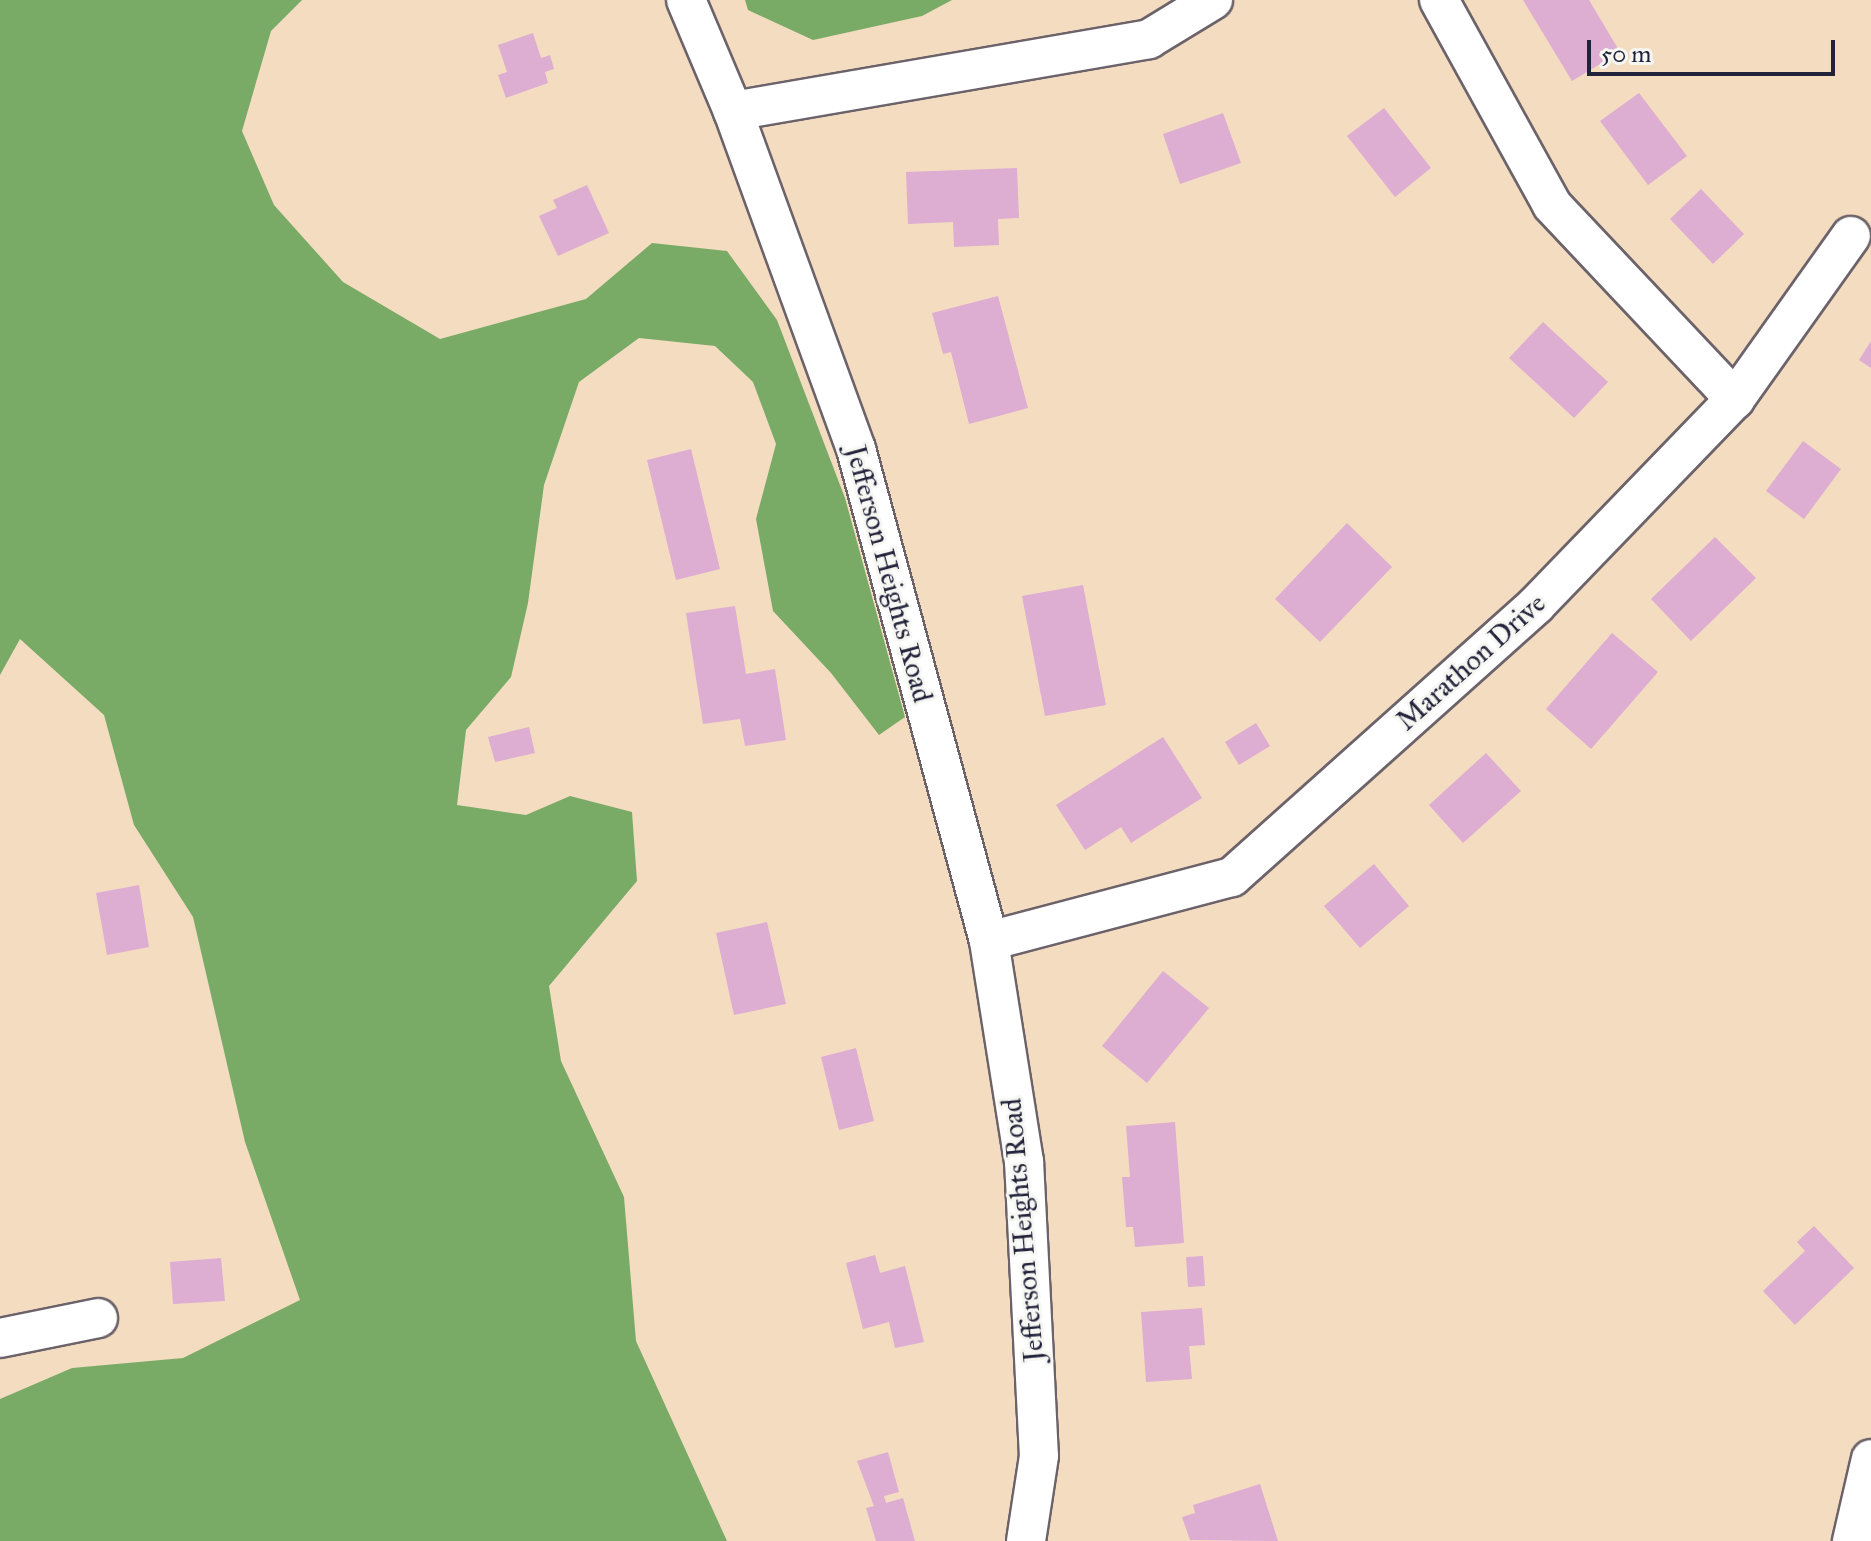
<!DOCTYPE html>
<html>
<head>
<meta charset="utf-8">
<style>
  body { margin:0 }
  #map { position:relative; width:1871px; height:1541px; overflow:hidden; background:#f4dcc1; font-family:"IM FELL Great Primer",serif }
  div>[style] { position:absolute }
  .forest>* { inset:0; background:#79ab66 }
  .building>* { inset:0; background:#ddadd2 }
  .roads { filter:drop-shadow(2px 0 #6c636a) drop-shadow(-2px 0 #6c636a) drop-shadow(0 2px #6c636a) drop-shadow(0 -2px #6c636a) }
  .minor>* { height:38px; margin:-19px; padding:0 19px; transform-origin:19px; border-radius:19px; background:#fff }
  span { translate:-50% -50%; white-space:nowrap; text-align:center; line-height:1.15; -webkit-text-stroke:6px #f6f6f2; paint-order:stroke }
  .street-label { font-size:28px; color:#22223b }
  .scale { position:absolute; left:1587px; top:40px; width:248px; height:36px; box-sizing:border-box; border:4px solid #22223b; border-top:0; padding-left:10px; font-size:24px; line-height:28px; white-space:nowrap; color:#22223b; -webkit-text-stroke:6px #f6f6f2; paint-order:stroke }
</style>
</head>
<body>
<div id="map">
  <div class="forest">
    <i style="clip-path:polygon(0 0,302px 0,271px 31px,242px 131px,274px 205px,343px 282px,440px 339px,586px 299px,652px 243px,727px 251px,777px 320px,845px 498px,905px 717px,879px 735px,831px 673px,773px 611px,756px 519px,776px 444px,753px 382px,715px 346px,639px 338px,579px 382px,544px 485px,528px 603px,511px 677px,466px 730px,457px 805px,526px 815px,570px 796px,632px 812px,637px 881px,549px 986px,561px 1061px,624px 1197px,636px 1341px,727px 1541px,0 1541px,0 1399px,72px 1368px,183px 1358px,300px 1300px,245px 1142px,193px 917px,134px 825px,104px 715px,20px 639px,0 675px)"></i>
    <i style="clip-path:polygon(745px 0,952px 0,922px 16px,813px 40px,748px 10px)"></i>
  </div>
  <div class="building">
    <i style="clip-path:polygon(1523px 0,1589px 0,1620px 52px,1572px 81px)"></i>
    <i style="clip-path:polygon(533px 33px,541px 58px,550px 55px,554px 69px,545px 72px,548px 83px,506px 98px,498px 75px,507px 72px,498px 45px)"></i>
    <i style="clip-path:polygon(1639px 93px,1687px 156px,1648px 185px,1600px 121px)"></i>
    <i style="clip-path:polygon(1384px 108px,1431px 168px,1395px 197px,1347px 136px)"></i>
    <i style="clip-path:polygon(1223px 113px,1241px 163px,1180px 184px,1163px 134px)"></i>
    <i style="clip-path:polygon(1017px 168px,1019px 218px,998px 219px,999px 245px,954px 247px,953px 222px,908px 224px,906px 172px)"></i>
    <i style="clip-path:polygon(587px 185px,609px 233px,558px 256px,539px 216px,557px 208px,553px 200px)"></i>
    <i style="clip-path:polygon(1701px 189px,1744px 234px,1713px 264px,1670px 219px)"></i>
    <i style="clip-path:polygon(998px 296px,1028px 408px,969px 424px,951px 352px,943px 354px,932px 313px)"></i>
    <i style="clip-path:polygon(1543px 322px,1608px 382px,1574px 418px,1509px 358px)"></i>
    <i style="clip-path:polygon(1871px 341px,1871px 368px,1859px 360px)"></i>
    <i style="clip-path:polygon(1803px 441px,1841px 469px,1804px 519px,1766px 491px)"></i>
    <i style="clip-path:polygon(691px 449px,720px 569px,676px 580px,647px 460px)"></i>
    <i style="clip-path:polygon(1347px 523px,1392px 567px,1320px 642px,1275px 599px)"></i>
    <i style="clip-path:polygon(1715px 537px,1756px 578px,1691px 641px,1651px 599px)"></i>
    <i style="clip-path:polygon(1083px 585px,1106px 705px,1045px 716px,1022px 596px)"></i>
    <i style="clip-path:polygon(735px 606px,746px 674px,775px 669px,786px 740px,745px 746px,740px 719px,703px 724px,686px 613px)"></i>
    <i style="clip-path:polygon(1612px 633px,1658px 672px,1591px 749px,1546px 709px)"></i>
    <i style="clip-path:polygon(1256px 723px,1270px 746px,1239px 765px,1225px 742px)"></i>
    <i style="clip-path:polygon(529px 727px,535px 753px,495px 762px,488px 737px)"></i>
    <i style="clip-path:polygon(1163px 737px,1202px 798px,1131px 843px,1121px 827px,1085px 850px,1056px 805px)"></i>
    <i style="clip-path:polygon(1486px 753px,1521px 791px,1463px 843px,1429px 805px)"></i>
    <i style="clip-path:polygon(1374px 864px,1409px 906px,1360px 948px,1324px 906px)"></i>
    <i style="clip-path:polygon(139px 885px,149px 947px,107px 955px,96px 893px)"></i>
    <i style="clip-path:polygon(767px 922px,786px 1004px,734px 1015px,716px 933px)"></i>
    <i style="clip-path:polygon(1163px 971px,1209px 1008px,1147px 1083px,1102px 1046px)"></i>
    <i style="clip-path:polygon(856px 1048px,874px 1121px,839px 1130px,821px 1057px)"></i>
    <i style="clip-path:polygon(1175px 1122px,1184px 1243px,1135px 1247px,1133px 1227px,1126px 1227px,1122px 1177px,1130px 1177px,1126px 1126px)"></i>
    <i style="clip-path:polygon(1814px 1226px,1854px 1268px,1795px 1325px,1763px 1291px,1805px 1251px,1797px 1242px)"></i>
    <i style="clip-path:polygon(875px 1255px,880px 1273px,905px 1266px,924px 1342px,895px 1348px,889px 1322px,863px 1329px,846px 1263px)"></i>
    <i style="clip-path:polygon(1203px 1256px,1205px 1286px,1188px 1287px,1186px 1257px)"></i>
    <i style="clip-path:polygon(221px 1258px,225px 1301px,173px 1304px,170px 1262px)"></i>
    <i style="clip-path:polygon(1202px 1308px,1205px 1345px,1189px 1346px,1192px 1379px,1146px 1382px,1141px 1312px)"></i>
    <i style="clip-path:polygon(888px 1452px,899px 1492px,884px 1496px,886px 1503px,903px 1498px,915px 1541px,876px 1541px,866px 1508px,874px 1506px,857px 1461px)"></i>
    <i style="clip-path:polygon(1260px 1484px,1278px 1541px,1190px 1540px,1182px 1517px,1195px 1513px,1193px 1505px)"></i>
  </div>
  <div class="roads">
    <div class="minor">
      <i style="left:686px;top:0;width:121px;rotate:67.1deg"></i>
      <i style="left:733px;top:111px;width:360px;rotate:70deg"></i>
      <i style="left:856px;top:449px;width:510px;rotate:74.87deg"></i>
      <i style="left:989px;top:941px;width:223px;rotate:81deg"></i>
      <i style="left:1024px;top:1161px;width:295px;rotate:87.1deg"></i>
      <i style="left:1039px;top:1456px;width:86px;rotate:98.7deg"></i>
      <i style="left:1439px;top:0;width:234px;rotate:61.1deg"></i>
      <i style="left:1552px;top:205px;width:267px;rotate:46.7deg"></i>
      <i style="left:733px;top:111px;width:422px;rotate:-9.8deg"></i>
      <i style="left:1149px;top:39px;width:75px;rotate:-31.4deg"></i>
      <i style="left:989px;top:941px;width:251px;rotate:-14.8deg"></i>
      <i style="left:1232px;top:877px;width:408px;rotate:-41.8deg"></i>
      <i style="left:1536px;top:605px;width:286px;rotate:-46deg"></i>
      <i style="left:1735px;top:399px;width:200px;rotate:-54.6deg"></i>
      <i style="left:0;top:1338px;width:100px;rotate:-11.5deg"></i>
      <i style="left:1852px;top:1541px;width:84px;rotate:-77deg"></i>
    </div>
  </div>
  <div class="street-label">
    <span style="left:889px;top:574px;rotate:75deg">Jefferson Heights Road</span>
    <span style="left:1471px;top:662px;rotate:-42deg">Marathon Drive</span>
    <span style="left:1023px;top:1230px;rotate:-95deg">Jefferson Heights Road</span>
  </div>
  <div class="scale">50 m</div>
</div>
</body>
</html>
